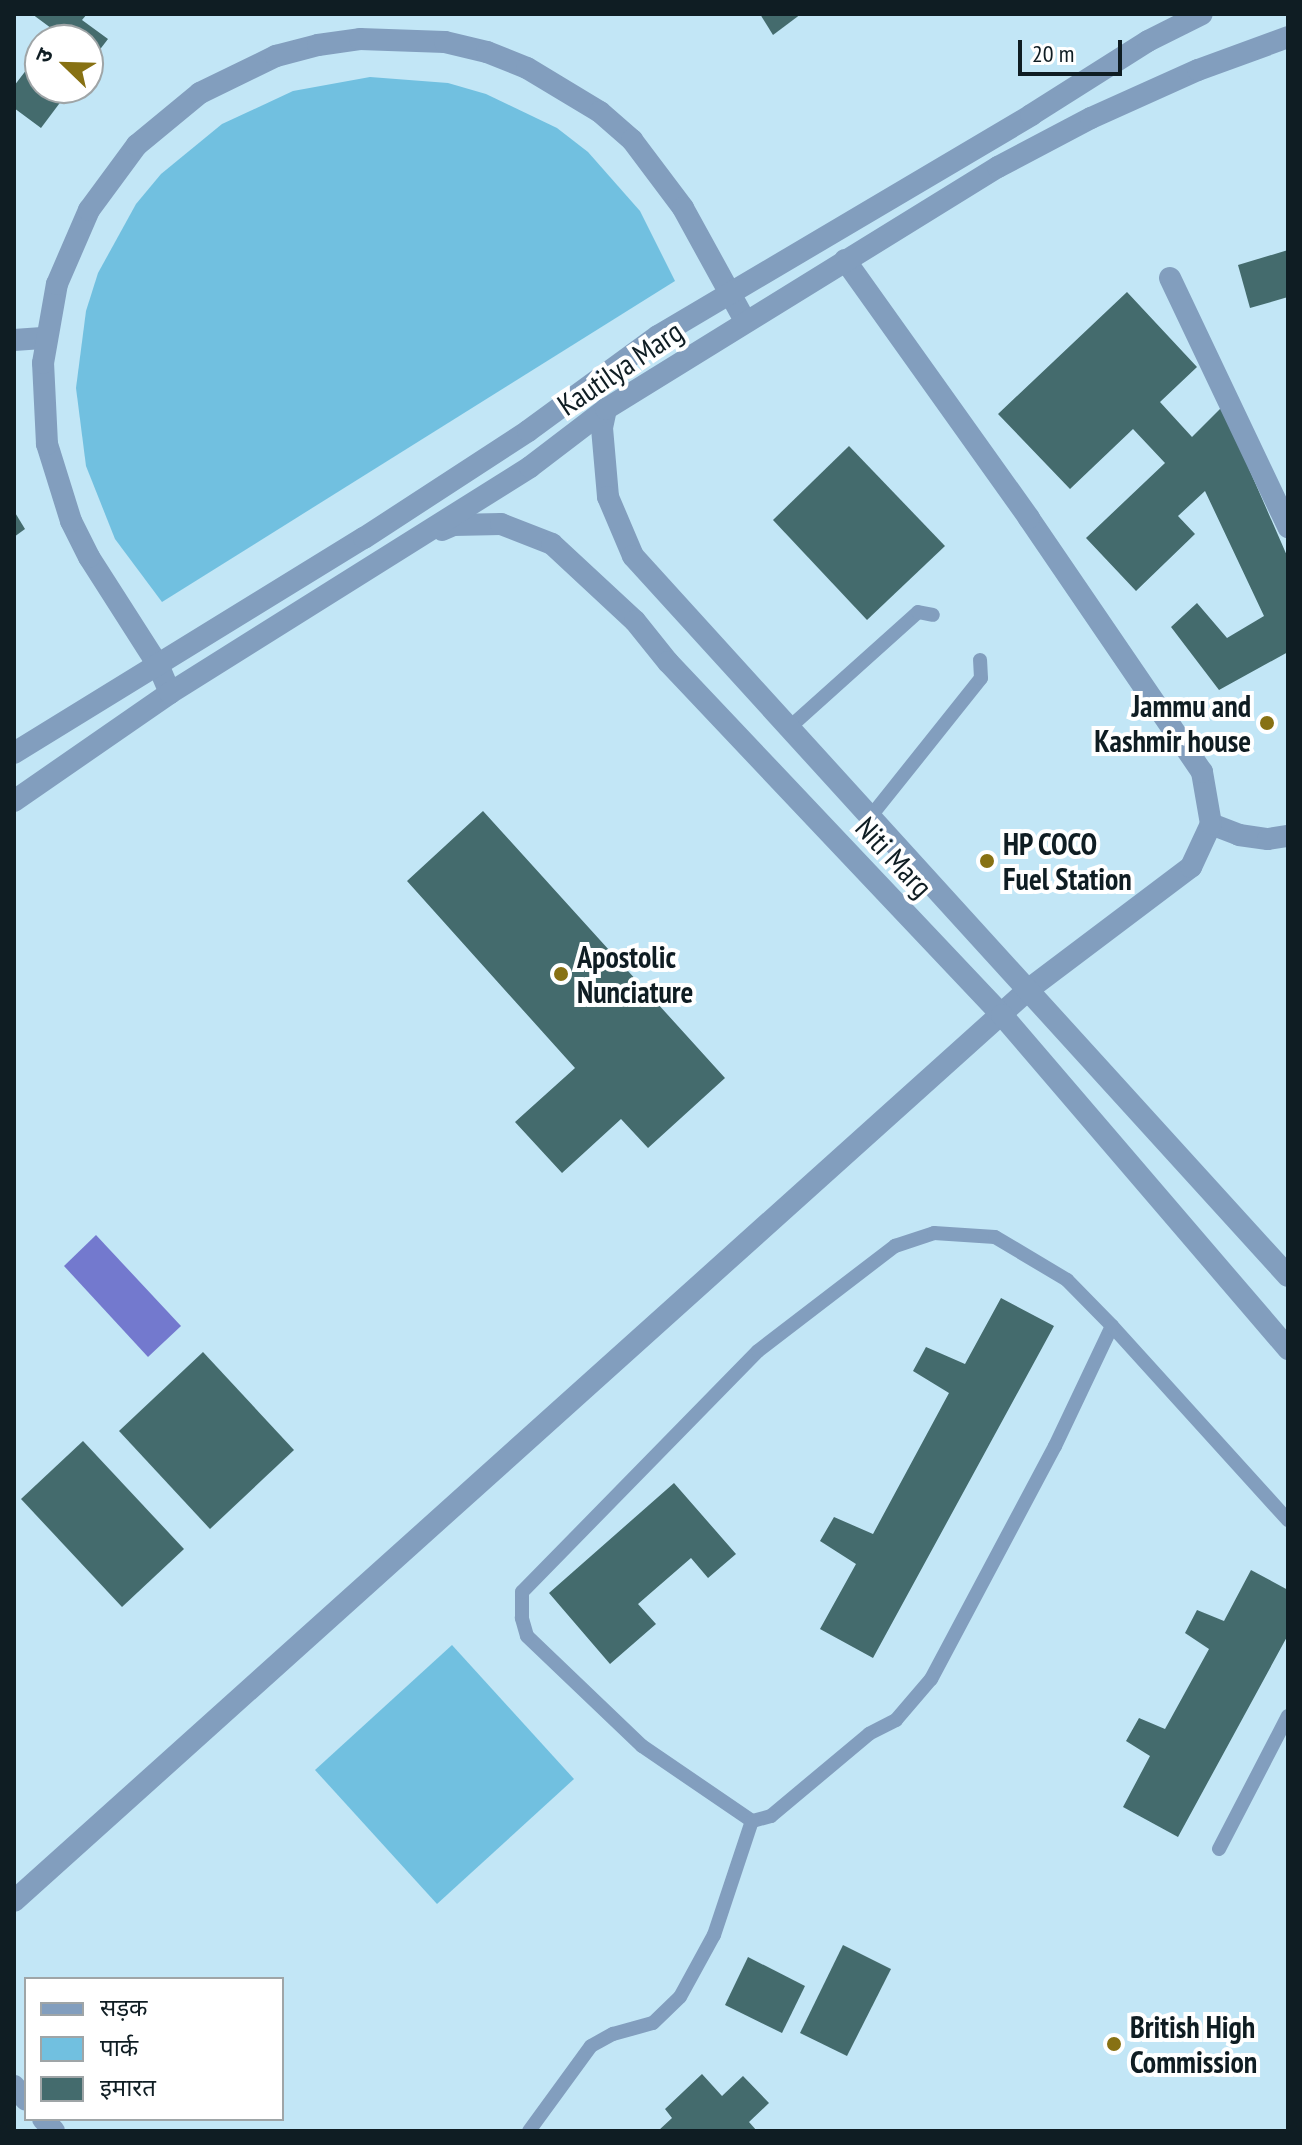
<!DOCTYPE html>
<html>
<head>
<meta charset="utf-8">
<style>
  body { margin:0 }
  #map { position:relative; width:1302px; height:2145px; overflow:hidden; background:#c2e6f6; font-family:"PT Sans Narrow","Noto Sans Devanagari",sans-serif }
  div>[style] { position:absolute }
  .green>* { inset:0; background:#71c0e0 }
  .water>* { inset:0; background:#7379ce }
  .building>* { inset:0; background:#446b6d }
  .service>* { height:14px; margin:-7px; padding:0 7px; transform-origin:7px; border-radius:7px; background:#829ebe }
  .minor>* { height:22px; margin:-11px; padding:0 11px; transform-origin:11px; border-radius:11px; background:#829ebe }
  .tertiary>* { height:22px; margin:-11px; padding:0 11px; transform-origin:11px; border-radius:11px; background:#829ebe }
  .dots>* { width:22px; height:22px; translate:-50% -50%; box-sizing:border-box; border:4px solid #fff; border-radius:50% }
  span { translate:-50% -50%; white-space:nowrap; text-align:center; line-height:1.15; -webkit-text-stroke:8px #fff; paint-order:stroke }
  .street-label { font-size:30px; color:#0f1d23 }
  .poi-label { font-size:30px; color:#0f1d23; font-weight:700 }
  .right { translate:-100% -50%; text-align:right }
  .left { translate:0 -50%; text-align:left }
  .frame { position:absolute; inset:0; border:16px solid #0f1d23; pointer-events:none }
  .legend { position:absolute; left:24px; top:1977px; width:260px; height:144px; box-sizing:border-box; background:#fff; border:2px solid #9fa5a7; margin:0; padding:10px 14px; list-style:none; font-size:24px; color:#0f1d23 }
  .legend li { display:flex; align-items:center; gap:16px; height:40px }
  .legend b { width:40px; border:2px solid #9fa5a7 }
  .north { position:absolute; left:24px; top:24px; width:80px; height:80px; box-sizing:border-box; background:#fff; border:2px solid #9fa5a7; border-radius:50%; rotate:293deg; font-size:22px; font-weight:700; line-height:32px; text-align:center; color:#0f1d23 }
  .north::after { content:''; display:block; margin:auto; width:28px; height:36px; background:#877113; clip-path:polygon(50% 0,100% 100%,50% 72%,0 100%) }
  .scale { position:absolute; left:1018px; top:40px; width:104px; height:36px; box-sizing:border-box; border:4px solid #0f1d23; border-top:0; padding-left:10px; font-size:24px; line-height:28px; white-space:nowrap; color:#0f1d23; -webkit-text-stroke:6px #fff; paint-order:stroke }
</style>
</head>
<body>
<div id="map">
  <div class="green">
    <i style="clip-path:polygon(370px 77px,448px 83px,486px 94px,557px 128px,588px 152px,640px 211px,675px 281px,162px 602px,115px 539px,86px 466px,76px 388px,86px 311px,98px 273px,136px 204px,161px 174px,222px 124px,293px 91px)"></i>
    <i style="clip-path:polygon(452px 1645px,574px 1779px,437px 1904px,315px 1770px)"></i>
  </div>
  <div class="water">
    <i style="clip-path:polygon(96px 1235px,181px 1326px,148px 1357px,64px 1266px)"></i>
  </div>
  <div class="building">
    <i style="clip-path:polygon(32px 14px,87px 14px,82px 20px,108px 39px,88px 65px,88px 40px,49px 40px,55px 31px)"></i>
    <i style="clip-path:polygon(760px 14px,801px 14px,773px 35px)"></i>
    <i style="clip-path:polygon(40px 52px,40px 88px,71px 88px,41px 128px,14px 108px,14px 86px)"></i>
    <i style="clip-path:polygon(1288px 250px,1288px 297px,1250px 308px,1238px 265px)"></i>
    <i style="clip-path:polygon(1127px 292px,1197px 367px,1160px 402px,1192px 437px,1222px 407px,1288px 558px,1288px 652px,1219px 690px,1171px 627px,1197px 603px,1227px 638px,1264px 616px,1205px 491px,1178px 516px,1195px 534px,1136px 591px,1086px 538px,1165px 463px,1133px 429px,1070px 489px,998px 414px)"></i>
    <i style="clip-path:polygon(849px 446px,945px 546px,867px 620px,773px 520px)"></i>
    <i style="clip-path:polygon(14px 511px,25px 529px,14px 537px)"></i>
    <i style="clip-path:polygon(483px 811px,725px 1078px,648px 1148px,621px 1119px,562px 1173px,515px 1122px,575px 1068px,407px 881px)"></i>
    <i style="clip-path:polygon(1001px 1298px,1054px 1326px,873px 1658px,820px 1629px,856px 1564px,820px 1541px,834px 1517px,873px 1534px,949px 1393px,913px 1371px,926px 1347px,965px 1364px)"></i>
    <i style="clip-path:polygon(203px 1352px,294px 1450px,210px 1529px,119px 1431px)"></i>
    <i style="clip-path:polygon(83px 1441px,184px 1549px,122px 1607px,21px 1499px)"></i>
    <i style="clip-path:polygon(674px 1483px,736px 1554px,708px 1578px,691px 1558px,638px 1604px,656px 1624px,610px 1664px,549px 1593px)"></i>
    <i style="clip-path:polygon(1251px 1570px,1288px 1590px,1288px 1635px,1178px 1837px,1123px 1807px,1150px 1756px,1126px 1741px,1139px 1718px,1165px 1729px,1209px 1649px,1185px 1633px,1197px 1610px,1224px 1621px)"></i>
    <i style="clip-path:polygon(843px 1945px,891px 1969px,847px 2056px,800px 2033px)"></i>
    <i style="clip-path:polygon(748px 1957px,805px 1986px,782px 2033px,725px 2005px)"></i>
    <i style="clip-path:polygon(702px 2074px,722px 2096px,743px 2076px,769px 2103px,749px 2122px,757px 2131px,658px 2131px,672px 2118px,665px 2109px)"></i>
  </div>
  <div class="service">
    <i style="left:790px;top:727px;width:172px;rotate:-41.9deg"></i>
    <i style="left:918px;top:612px;width:15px;rotate:11deg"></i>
    <i style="left:871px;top:816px;width:176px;rotate:-51.4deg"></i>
    <i style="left:981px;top:678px;width:18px;rotate:-93deg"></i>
    <i style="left:1112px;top:1326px;width:133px;rotate:115.4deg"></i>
    <i style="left:1055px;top:1446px;width:264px;rotate:118deg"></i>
    <i style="left:931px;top:1679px;width:54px;rotate:130.5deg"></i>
    <i style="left:896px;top:1720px;width:30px;rotate:153deg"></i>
    <i style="left:869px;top:1734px;width:128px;rotate:140.1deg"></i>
    <i style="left:771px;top:1816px;width:20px;rotate:165deg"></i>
    <i style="left:752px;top:1821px;width:133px;rotate:-145.7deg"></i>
    <i style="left:642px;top:1746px;width:159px;rotate:-136.3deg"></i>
    <i style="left:527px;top:1636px;width:19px;rotate:-106deg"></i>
    <i style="left:522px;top:1618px;width:26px;rotate:-90deg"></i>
    <i style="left:522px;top:1592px;width:337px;rotate:-45.6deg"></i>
    <i style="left:758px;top:1351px;width:173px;rotate:-37.5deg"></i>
    <i style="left:895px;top:1246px;width:41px;rotate:-18.4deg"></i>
    <i style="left:934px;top:1233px;width:61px;rotate:3.8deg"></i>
    <i style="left:995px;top:1237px;width:84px;rotate:30.8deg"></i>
    <i style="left:1067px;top:1280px;width:64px;rotate:45.6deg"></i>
    <i style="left:1112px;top:1326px;width:262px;rotate:47.8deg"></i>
    <i style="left:1219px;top:1849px;width:150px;rotate:-62.6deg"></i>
    <i style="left:529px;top:2131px;width:105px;rotate:-53.9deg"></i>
    <i style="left:591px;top:2046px;width:25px;rotate:-29deg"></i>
    <i style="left:613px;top:2034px;width:41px;rotate:-15.4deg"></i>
    <i style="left:653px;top:2023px;width:37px;rotate:-44deg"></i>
    <i style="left:680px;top:1997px;width:71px;rotate:-61.3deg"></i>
    <i style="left:714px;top:1935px;width:120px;rotate:-71.6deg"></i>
  </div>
  <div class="minor">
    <i style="left:1170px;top:278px;width:276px;rotate:64.6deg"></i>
    <i style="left:14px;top:340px;width:32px;rotate:-4deg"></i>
    <i style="left:170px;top:693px;width:30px;rotate:-113deg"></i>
    <i style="left:158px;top:665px;width:128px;rotate:-122.6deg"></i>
    <i style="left:89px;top:557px;width:40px;rotate:-116.6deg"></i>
    <i style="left:71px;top:521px;width:81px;rotate:-107.3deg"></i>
    <i style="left:47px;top:444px;width:81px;rotate:-92.8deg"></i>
    <i style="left:43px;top:363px;width:80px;rotate:-80deg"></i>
    <i style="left:57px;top:284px;width:81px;rotate:-66.6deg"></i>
    <i style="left:89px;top:210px;width:81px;rotate:-53.6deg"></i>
    <i style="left:137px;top:145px;width:82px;rotate:-39.5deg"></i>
    <i style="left:200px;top:93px;width:85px;rotate:-26deg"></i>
    <i style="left:276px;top:56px;width:43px;rotate:-14.7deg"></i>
    <i style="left:318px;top:45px;width:42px;rotate:-8.1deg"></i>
    <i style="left:360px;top:39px;width:85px;rotate:2deg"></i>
    <i style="left:445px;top:42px;width:43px;rotate:13.4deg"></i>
    <i style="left:487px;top:52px;width:43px;rotate:21.8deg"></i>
    <i style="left:527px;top:68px;width:85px;rotate:31.1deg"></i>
    <i style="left:600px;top:112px;width:43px;rotate:41.2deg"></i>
    <i style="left:632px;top:140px;width:85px;rotate:53.1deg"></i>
    <i style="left:683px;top:208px;width:129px;rotate:61.2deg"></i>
    <i style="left:1211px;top:824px;width:30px;rotate:21deg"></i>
    <i style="left:1239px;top:835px;width:29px;rotate:8deg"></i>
    <i style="left:1268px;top:839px;width:20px;rotate:-9deg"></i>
    <i style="left:14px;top:1901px;width:1365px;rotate:-41.94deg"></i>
    <i style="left:1029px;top:989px;width:203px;rotate:-37deg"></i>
    <i style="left:1191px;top:867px;width:47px;rotate:-65.1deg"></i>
    <i style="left:1211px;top:824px;width:53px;rotate:-99.8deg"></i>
    <i style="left:1202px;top:772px;width:307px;rotate:-124.3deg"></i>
    <i style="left:1029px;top:518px;width:317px;rotate:-125.5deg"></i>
    <i style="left:14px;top:2086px;width:18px;rotate:49deg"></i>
    <i style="left:43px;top:2119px;width:16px;rotate:47deg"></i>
  </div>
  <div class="tertiary">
    <i style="left:606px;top:409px;width:19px;rotate:102deg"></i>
    <i style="left:602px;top:428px;width:69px;rotate:85deg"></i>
    <i style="left:608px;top:497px;width:64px;rotate:67deg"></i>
    <i style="left:633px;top:556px;width:973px;rotate:47.71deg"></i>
    <i style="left:442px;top:530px;width:12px;rotate:-24deg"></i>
    <i style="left:453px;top:525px;width:48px;rotate:-1.2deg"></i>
    <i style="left:501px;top:524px;width:55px;rotate:21.4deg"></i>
    <i style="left:552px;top:544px;width:113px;rotate:42.9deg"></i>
    <i style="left:635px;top:621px;width:53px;rotate:51.2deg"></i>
    <i style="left:668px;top:662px;width:486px;rotate:46.6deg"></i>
    <i style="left:1002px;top:1015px;width:440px;rotate:49.4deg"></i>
    <i style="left:14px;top:753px;width:411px;rotate:-31.6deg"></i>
    <i style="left:364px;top:538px;width:196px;rotate:-33.1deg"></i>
    <i style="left:528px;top:431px;width:161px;rotate:-36.2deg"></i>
    <i style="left:658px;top:336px;width:434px;rotate:-30.6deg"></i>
    <i style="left:1031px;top:115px;width:138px;rotate:-32.3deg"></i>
    <i style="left:1148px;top:41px;width:60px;rotate:-26.6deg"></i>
    <i style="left:14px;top:801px;width:190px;rotate:-34.7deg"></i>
    <i style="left:170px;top:693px;width:425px;rotate:-32.1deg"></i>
    <i style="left:530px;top:467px;width:96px;rotate:-37.3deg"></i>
    <i style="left:606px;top:409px;width:461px;rotate:-31.7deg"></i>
    <i style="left:998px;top:167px;width:105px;rotate:-27.8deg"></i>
    <i style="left:1091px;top:118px;width:117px;rotate:-24.2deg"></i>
    <i style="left:1198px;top:70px;width:96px;rotate:-20.1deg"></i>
  </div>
  <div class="dots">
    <i style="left:1267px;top:723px;background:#877113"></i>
    <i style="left:987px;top:861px;background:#877113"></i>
    <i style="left:561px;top:974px;background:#877113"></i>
    <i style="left:1114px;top:2044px;background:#877113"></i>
  </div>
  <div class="street-label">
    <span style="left:620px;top:368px;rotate:-34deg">Kautilya Marg</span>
    <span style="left:894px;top:857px;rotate:47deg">Niti Marg</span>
  </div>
  <div class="poi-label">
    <span class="right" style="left:1251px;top:723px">Jammu and<br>Kashmir house</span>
    <span class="left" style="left:1003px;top:861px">HP COCO<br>Fuel Station</span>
    <span class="left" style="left:577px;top:974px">Apostolic<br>Nunciature</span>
    <span class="left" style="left:1130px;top:2044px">British High<br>Commission</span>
  </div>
  <div class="frame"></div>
  <ul class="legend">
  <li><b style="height:10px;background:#829ebe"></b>सड़क</li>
  <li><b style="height:22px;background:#71c0e0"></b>पार्क</li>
  <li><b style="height:22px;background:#446b6d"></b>इमारत</li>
  </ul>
  <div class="north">उ</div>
  <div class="scale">20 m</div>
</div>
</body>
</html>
